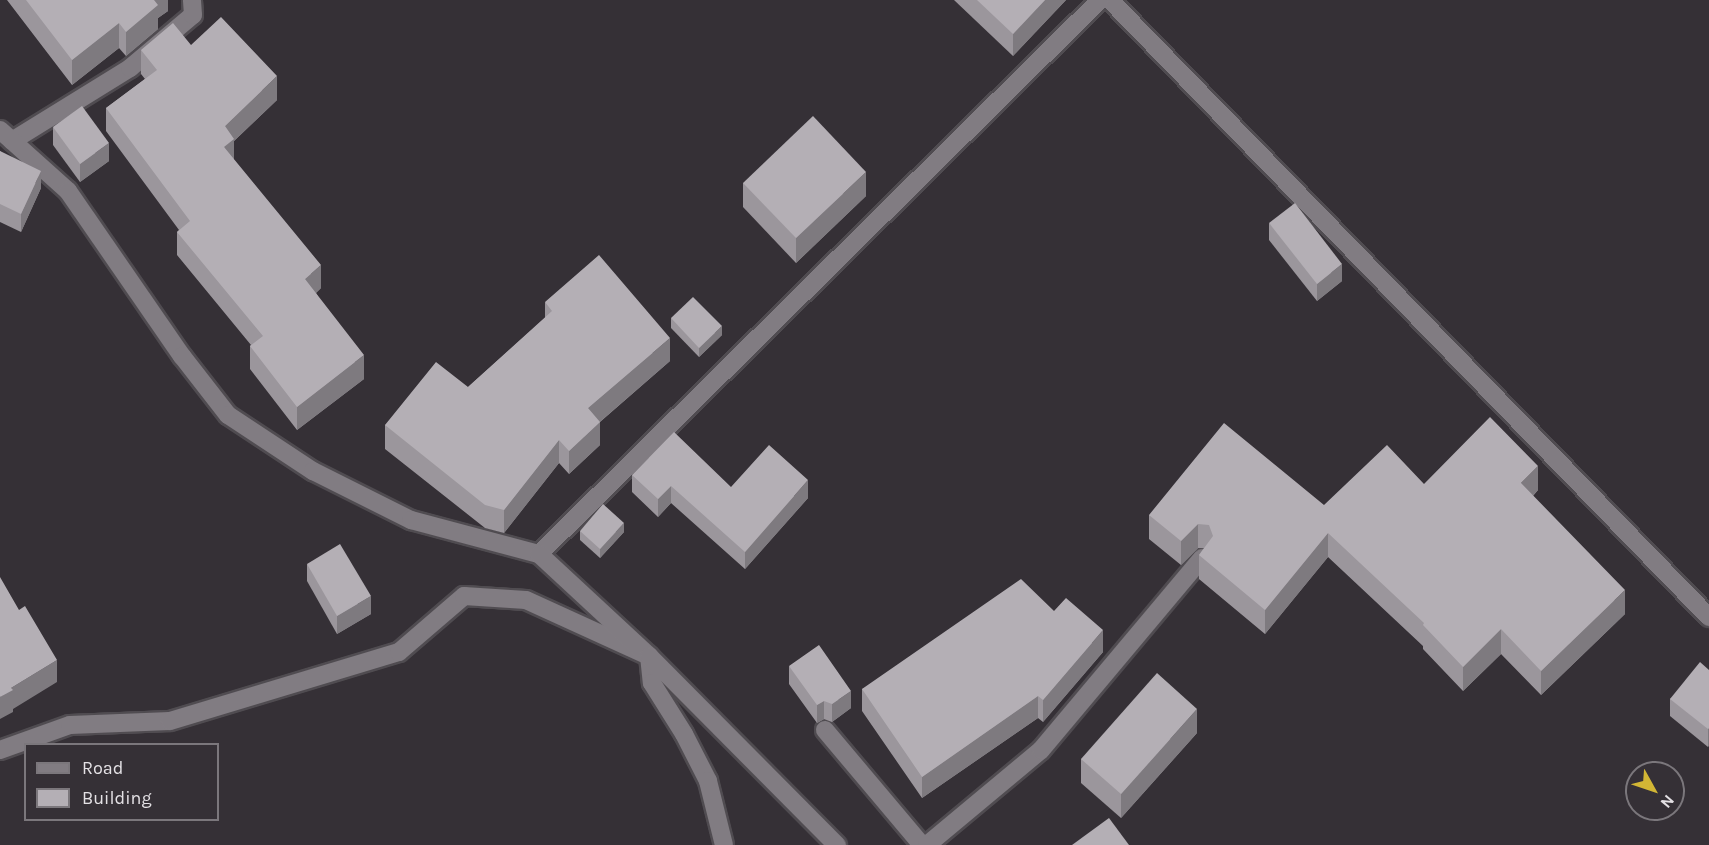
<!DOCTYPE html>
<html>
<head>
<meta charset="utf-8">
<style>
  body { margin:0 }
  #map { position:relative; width:1709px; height:845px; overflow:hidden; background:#353036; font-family:Karla,sans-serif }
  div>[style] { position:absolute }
  .roads { filter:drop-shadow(2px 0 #504c51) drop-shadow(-2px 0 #504c51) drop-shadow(0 2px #504c51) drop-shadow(0 -2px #504c51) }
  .street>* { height:18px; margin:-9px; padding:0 9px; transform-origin:9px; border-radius:9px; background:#817c82 }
  .secondary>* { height:18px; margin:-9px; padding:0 9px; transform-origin:9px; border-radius:9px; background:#817c82 }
  .wall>* { inset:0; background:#9b969c }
  .shaded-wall>* { inset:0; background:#7e7a7f }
  .building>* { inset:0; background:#b4afb5 }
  span { translate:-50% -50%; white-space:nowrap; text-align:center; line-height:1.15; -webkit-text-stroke:6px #353036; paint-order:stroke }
  .legend { position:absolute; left:24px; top:743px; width:195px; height:78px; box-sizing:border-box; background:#353036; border:2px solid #7b777c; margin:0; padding:8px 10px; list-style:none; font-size:18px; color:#e4e1e5 }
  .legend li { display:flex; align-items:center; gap:12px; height:30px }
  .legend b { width:30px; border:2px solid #7b777c }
  .north { position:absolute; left:1625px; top:761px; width:60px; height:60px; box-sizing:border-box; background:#353036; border:2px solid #7b777c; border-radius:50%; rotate:130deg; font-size:16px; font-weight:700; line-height:24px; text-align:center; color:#e4e1e5 }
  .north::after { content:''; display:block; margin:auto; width:21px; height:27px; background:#d2b635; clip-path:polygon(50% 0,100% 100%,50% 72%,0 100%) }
</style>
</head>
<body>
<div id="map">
  <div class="roads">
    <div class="street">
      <i style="left:1110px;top:0;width:860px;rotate:45.85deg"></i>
      <i style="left:12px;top:141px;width:139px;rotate:-31.7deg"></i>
      <i style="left:130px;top:68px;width:82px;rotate:-40.1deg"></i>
      <i style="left:193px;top:15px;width:15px;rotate:-94deg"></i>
      <i style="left:539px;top:554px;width:788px;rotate:-44.64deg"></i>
      <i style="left:825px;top:730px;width:150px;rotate:49.9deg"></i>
      <i style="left:0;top:750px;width:74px;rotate:-19.7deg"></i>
      <i style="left:70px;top:725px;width:100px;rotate:-2.3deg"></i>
      <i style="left:170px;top:721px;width:239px;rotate:-16.8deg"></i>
      <i style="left:399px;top:652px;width:86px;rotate:-40.7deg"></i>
      <i style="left:464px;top:596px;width:62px;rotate:3.7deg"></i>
      <i style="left:526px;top:600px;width:135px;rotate:24.5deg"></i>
      <i style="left:649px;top:656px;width:27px;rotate:84deg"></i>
      <i style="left:652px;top:683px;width:60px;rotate:57.9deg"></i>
      <i style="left:684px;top:734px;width:53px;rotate:62.9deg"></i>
      <i style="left:708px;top:781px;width:66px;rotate:76deg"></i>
      <i style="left:927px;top:845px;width:148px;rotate:-39.8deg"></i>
      <i style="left:1041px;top:750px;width:251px;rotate:-50deg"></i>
    </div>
    <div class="secondary">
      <i style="left:0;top:130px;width:91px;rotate:41.9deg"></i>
      <i style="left:68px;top:191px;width:201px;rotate:55.4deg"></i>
      <i style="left:182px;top:356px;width:75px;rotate:52.1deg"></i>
      <i style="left:228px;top:415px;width:102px;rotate:33.4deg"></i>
      <i style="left:313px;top:471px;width:110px;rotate:26.6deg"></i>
      <i style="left:411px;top:520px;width:132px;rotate:14.9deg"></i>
      <i style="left:539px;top:554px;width:150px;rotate:42.8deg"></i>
      <i style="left:649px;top:656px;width:267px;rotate:45.2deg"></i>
    </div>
  </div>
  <div class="wall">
    <i style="clip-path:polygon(7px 0,168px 0,168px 11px,158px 18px,158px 29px,126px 56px,119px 48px,72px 85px)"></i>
    <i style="clip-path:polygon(954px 0,1066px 0,1013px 56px)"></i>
    <i style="clip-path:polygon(191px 45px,277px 100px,234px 141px,234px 160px,321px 288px,316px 293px,364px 379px,297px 430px,250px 369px,250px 346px,251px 345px,177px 255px,177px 232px,179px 230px,106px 131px,106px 108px,145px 79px,141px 74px,141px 50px)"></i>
    <i style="clip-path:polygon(53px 127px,109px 161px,80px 182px,53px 145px)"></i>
    <i style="clip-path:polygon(0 151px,41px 188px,21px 232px,0 222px)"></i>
    <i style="clip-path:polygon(743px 183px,866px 196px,796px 263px,743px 207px)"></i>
    <i style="clip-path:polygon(1269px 223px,1342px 281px,1317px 301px,1269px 240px)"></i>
    <i style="clip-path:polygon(545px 302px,670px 361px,600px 422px,600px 445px,569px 474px,559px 463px,504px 533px,485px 528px,385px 449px,385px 425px,468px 387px,545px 318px)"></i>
    <i style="clip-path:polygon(671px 318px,722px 335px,699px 357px,671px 328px)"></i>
    <i style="clip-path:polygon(632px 475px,731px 487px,808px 498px,745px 569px,671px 503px,658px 517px,632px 492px)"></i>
    <i style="clip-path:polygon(1424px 484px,1538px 490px,1533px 496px,1625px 614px,1541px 695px,1501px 654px,1463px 691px,1423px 649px,1423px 646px,1328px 557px,1265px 634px,1199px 579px,1199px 555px,1204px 548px,1198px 548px,1181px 565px,1149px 539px,1149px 515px,1324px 505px)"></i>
    <i style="clip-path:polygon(580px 531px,624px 532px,600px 558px,580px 540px)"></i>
    <i style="clip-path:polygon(307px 564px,371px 614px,337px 634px,307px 581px)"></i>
    <i style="clip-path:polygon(1054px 611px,1103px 652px,1043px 722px,1038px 718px,922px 798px,862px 711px,862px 689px)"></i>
    <i style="clip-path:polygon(789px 666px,851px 708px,832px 722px,824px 719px,817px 723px,789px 684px)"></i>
    <i style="clip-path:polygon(1709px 670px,1709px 745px,1708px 747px,1670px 716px,1670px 699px)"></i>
    <i style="clip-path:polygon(1197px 733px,1121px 818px,1081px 783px,1081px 759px)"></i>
  </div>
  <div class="shaded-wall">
    <i style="clip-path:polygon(153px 0,168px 0,168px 11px,158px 18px,158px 29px,126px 56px,126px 32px)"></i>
    <i style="clip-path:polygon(1045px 0,1066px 0,1013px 56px,1013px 34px)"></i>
    <i style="clip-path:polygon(119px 23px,119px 48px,72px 85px,72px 60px)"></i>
    <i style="clip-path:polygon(277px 76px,277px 100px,234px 141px,234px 163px,224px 147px,225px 126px)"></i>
    <i style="clip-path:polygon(109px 143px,109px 161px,80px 182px,80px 164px)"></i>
    <i style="clip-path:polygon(41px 171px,41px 188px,21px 232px,21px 214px)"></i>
    <i style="clip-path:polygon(866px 172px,866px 196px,796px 263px,796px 238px)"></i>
    <i style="clip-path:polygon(1342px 264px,1342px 281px,1317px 301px,1317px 284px)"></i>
    <i style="clip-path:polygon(321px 265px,321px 288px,305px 302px,305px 279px)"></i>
    <i style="clip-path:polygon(722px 326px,722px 335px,699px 357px,699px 348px)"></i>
    <i style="clip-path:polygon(670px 338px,670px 361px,588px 432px,588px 408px)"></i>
    <i style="clip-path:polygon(364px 355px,364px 379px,297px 430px,297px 407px)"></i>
    <i style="clip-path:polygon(600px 422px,600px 445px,569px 474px,569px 451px)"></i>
    <i style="clip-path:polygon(559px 440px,559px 463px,504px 533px,504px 510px)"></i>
    <i style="clip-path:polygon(1538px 466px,1538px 490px,1521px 508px,1521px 483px)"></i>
    <i style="clip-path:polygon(808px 480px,808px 498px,745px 569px,745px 552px)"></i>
    <i style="clip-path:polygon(671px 486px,671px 503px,658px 517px,658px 499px)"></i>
    <i style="clip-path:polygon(624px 523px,624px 532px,600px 558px,600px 549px)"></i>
    <i style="clip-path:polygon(1198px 524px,1198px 548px,1181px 565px,1181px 541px)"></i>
    <i style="clip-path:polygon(1328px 533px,1328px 557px,1265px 634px,1265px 610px)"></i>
    <i style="clip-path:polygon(1625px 590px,1625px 614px,1541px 695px,1541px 671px)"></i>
    <i style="clip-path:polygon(371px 596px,371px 614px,337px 634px,337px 616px)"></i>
    <i style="clip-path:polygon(1501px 629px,1501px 654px,1463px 691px,1463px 667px)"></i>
    <i style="clip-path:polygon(1103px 630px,1103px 652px,1043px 722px,1043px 700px)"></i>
    <i style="clip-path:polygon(57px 660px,57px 682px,13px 709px,13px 712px,0 719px,0 697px,11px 688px)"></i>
    <i style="clip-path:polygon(851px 691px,851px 708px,832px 722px,832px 704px)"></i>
    <i style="clip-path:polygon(1038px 696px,1038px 718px,922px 798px,922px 777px)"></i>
    <i style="clip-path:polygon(824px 701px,824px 719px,817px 723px,817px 705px)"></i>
    <i style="clip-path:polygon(1197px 709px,1197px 733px,1121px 818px,1121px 794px)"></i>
    <i style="clip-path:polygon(1709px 728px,1709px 745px,1708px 747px,1708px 729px)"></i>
  </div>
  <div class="building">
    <i style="clip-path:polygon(26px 0,154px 0,158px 5px,126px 32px,119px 23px,72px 60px)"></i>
    <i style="clip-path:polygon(977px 0,1045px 0,1013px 34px)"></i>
    <i style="clip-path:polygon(221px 17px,277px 76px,225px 126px,234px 139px,224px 147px,321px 265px,305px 279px,364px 355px,297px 407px,250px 346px,263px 336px,177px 232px,190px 221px,106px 108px,157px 70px,141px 50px,173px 23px,191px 45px)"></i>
    <i style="clip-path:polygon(82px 106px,109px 143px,80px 164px,53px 127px)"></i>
    <i style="clip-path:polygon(813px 116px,866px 172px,796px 238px,743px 183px)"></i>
    <i style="clip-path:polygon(0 151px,41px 171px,21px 214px,0 204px)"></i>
    <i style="clip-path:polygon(1295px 203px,1342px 264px,1317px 284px,1269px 223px)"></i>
    <i style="clip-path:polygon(599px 255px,670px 338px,588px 408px,600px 422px,569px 451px,559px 440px,504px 510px,485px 505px,385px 425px,436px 362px,468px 387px,552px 311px,545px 302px)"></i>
    <i style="clip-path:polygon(693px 297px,722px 326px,699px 348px,671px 318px)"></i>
    <i style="clip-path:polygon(1490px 417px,1538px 466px,1521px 483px,1625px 590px,1541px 671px,1501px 629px,1463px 667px,1423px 625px,1424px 623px,1328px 533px,1265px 610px,1199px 555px,1213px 536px,1209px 525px,1198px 524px,1181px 541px,1149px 515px,1224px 423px,1324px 505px,1387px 445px,1424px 484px)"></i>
    <i style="clip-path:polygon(674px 432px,731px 487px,769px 445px,808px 480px,745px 552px,671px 486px,658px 499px,632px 475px)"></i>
    <i style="clip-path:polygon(603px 504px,624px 523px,600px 549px,580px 531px)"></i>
    <i style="clip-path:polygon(340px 544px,371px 596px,337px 616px,307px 564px)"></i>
    <i style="clip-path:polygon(0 577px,19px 610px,25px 606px,57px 660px,11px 688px,13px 690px,0 697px)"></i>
    <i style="clip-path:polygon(1021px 579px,1054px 611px,1066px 598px,1103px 630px,1043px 700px,1038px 696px,922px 777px,862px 689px)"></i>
    <i style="clip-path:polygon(819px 645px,851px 691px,832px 704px,824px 701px,817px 705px,789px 666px)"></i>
    <i style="clip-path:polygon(1700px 662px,1709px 670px,1709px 728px,1708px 729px,1670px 699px)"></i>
    <i style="clip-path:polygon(1157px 673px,1197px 709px,1121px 794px,1081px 759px)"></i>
    <i style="clip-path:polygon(1109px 818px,1129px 845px,1072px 845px)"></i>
  </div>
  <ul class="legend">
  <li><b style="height:8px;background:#817c82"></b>Road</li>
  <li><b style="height:16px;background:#b4afb5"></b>Building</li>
  </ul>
  <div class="north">N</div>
</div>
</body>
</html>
